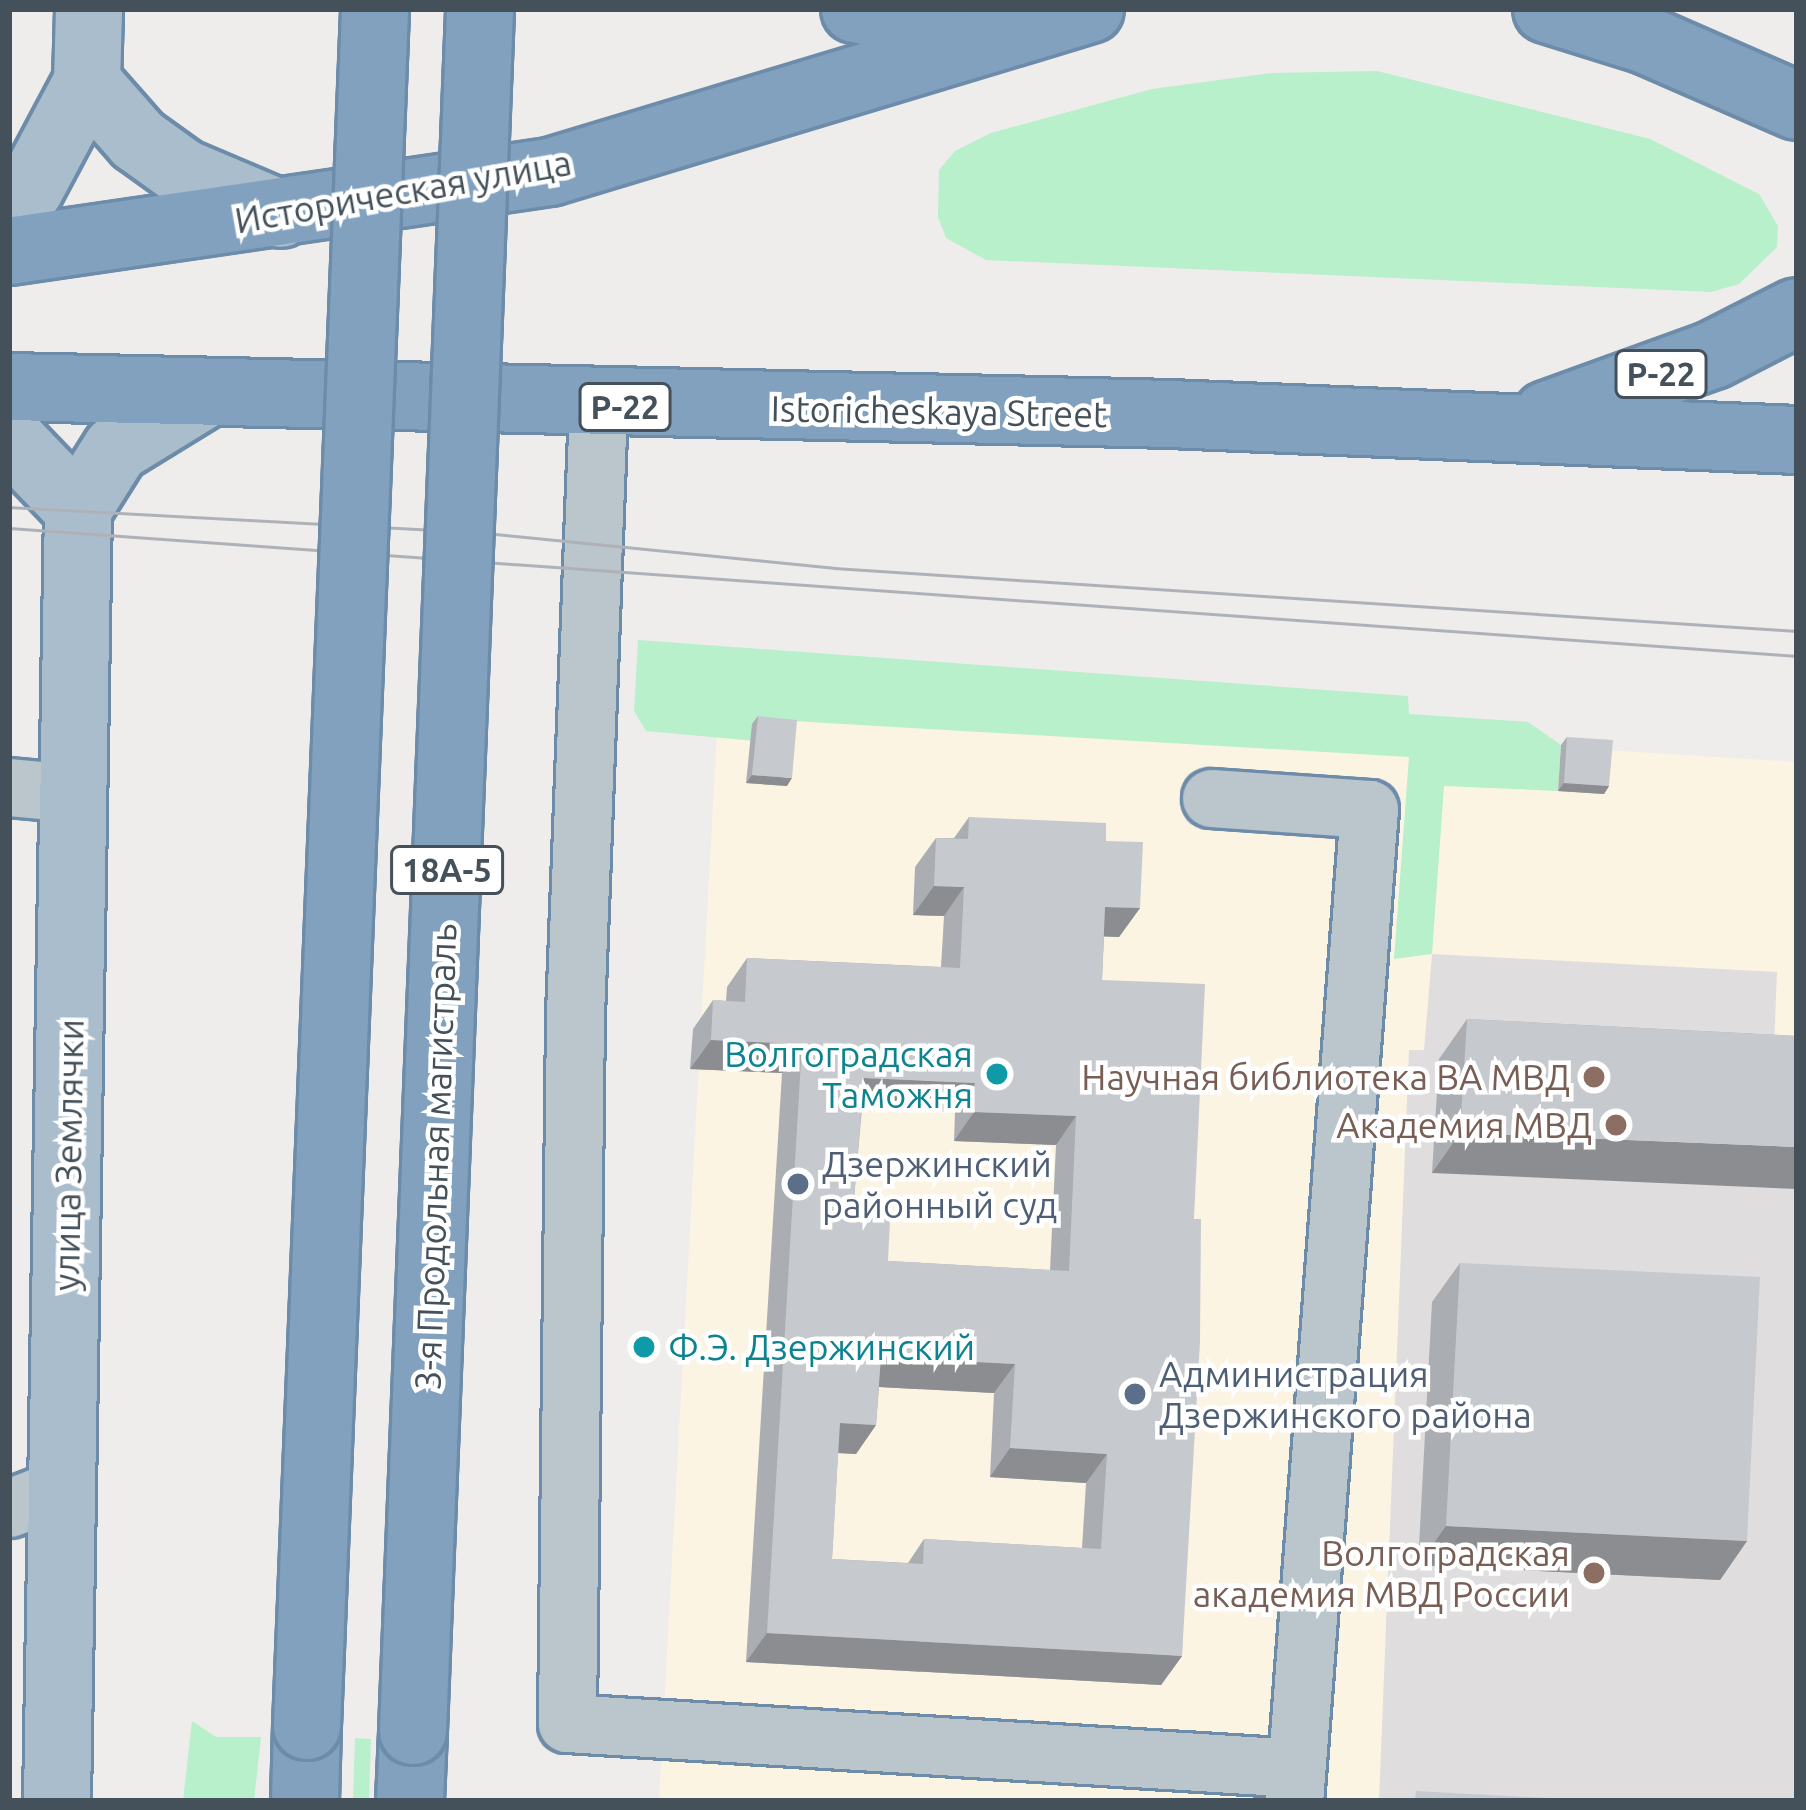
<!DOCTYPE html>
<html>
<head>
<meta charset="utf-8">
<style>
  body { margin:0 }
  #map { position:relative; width:1806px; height:1810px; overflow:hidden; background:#efecec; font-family:Ubuntu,sans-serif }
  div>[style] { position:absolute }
  .commercial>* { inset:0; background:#fcf4e3 }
  .education>* { inset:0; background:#e0ddde }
  .green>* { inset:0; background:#b7f0cb }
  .roads { filter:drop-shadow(3px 0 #6d8caa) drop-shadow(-3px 0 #6d8caa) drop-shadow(0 3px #6d8caa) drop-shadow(0 -3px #6d8caa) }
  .minor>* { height:57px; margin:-28.5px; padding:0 28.5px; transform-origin:28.5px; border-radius:28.5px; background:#bac5cc }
  .major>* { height:66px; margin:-33px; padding:0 33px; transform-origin:33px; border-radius:33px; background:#aabdcd }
  .highway>* { height:66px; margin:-33px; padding:0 33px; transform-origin:33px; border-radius:33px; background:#81a1be }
  .tram>* { height:3px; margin:-1.5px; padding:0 1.5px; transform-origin:1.5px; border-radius:1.5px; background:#aeb2b7 }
  .bridges { filter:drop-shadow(3px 0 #6d8caa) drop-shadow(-3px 0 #6d8caa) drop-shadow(0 3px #6d8caa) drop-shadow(0 -3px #6d8caa) }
  .highway-bridge>* { height:66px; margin:-33px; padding:0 33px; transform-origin:33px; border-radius:33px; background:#81a1be }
  .wall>* { inset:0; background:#aaaeb2 }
  .shaded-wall>* { inset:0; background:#8b8d91 }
  .building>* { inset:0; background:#c6cacf }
  .dots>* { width:33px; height:33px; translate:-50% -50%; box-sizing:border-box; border:6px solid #fff; border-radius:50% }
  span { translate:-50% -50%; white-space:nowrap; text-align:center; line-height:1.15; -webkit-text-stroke:9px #fff; paint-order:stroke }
  .shield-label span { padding:3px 9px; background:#fff; border:3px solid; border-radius:9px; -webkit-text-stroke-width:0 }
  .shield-label { font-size:33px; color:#44515a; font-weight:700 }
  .street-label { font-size:36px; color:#44515a }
  .culture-label { font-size:36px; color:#0d838f }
  .right { translate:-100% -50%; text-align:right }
  .left { translate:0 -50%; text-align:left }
  .education-label { font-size:36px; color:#785e54 }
  .service-label { font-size:36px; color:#4e5e75 }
  .frame { position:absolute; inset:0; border:12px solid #44515a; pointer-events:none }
</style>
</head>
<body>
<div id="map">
  <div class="commercial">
    <i style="clip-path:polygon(719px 695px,1797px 762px,1797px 1801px,659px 1801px)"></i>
  </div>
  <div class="education">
    <i style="clip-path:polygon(1432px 954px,1777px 972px,1774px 1049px,1797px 1051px,1797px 1801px,1379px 1801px,1409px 1050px,1424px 1050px)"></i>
  </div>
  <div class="green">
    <i style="clip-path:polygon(1377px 71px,1650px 139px,1759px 194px,1778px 226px,1777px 247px,1739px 284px,1711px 292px,986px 260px,946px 238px,938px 217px,939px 170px,955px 151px,991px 133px,1152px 89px,1271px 73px)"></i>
    <i style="clip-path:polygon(638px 640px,1408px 696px,1409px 714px,1528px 722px,1561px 745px,1558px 791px,1444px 786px,1432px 954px,1394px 959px,1409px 757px,759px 719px,755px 741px,646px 731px,634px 711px)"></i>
    <i style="clip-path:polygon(192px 1721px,216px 1737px,261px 1737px,254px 1801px,183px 1801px)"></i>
    <i style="clip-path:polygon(355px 1738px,371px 1739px,369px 1801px,353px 1801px)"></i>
  </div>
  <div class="roads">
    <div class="minor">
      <i style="left:598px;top:407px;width:608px;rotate:92.17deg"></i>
      <i style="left:575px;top:1015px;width:708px;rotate:90.65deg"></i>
      <i style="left:567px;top:1723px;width:730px;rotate:3.53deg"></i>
      <i style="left:9px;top:787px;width:64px;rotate:5.4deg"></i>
      <i style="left:1211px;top:798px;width:158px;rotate:4deg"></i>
      <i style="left:1369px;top:809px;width:995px;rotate:94.32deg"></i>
      <i style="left:9px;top:1508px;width:58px;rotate:-21.3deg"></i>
    </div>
    <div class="major">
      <i style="left:87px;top:82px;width:77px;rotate:48.7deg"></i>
      <i style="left:138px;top:140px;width:57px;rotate:35.7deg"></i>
      <i style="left:184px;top:173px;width:105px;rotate:22.9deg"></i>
      <i style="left:9px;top:212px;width:31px;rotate:-48deg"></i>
      <i style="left:30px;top:189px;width:121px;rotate:-62deg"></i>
      <i style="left:87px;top:82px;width:73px;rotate:-88.4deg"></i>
      <i style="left:9px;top:437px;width:100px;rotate:46.2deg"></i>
      <i style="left:57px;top:1801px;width:1292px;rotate:-89.07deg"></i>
      <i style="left:78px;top:509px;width:71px;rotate:-57.7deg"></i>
      <i style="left:116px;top:449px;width:107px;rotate:-31.6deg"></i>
    </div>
    <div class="highway">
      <i style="left:855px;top:9px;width:132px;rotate:10.5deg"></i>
      <i style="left:1547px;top:9px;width:104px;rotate:17.4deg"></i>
      <i style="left:1646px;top:40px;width:165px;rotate:23.6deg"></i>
      <i style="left:9px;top:251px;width:547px;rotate:-8.31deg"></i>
      <i style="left:550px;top:172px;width:564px;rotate:-16.8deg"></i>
      <i style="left:9px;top:387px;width:1160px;rotate:1.33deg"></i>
      <i style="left:1169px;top:414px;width:629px;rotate:2.37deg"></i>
      <i style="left:1547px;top:415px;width:177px;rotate:-19.9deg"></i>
      <i style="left:1713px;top:355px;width:94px;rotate:-27.1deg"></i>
      <i style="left:305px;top:1801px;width:75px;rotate:-88.5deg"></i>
      <i style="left:410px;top:1801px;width:70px;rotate:-87.5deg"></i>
    </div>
  </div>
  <div class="tram">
    <i style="left:9px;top:507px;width:476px;rotate:3.1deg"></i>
    <i style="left:484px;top:533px;width:352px;rotate:5.7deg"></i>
    <i style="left:834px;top:568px;width:965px;rotate:3.74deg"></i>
    <i style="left:9px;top:528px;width:1793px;rotate:4.09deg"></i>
  </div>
  <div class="bridges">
    <div class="highway-bridge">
      <i style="left:307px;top:1726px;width:1718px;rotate:-87.73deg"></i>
      <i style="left:413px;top:1731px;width:1723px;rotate:-87.77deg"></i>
    </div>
  </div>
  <div class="wall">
    <i style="clip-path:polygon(758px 716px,787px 786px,746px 783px,752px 724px)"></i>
    <i style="clip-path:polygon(1567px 737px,1609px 786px,1604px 794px,1558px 791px,1561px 745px)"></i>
    <i style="clip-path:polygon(evenodd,969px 817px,1106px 841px,1140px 908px,1119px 937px,1104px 936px,1102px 980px,1194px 1219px,1182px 1656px,1161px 1685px,746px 1662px,782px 1073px,690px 1069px,693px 1029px,713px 1000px,726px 1001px,727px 987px,747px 958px,941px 967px,944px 916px,913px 915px,915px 867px,936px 838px,954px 838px,969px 817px,862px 1108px,955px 1112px,954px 1141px,1056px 1145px,1050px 1270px,888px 1261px,854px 1199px,862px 1108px,969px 817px,879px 1387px,994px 1393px,990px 1477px,1086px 1483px,1082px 1548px,924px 1539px,908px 1563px,832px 1559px,838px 1453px,856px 1454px,876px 1425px,879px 1387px)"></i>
    <i style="clip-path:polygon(1467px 1019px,1797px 1036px,1432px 1173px,1439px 1059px)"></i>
    <i style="clip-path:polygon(1460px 1263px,1747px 1541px,1720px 1580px,1418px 1565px,1432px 1302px)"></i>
  </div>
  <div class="shaded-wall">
    <i style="clip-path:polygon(752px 775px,792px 778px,787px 786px,746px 783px)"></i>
    <i style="clip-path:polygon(1564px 783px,1609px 786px,1604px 794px,1558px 791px)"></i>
    <i style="clip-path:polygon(934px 886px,964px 887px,944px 916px,913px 915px)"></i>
    <i style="clip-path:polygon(1105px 907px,1140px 908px,1119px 937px,1085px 936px)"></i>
    <i style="clip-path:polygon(711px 1040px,802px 1044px,782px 1073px,690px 1069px)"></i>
    <i style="clip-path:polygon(864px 1078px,975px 1083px,955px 1112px,844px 1107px)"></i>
    <i style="clip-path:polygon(974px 1112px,1076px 1116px,1056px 1145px,954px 1141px)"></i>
    <i style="clip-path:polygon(1460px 1133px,1797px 1147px,1797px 1189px,1432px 1173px)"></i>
    <i style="clip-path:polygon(881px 1357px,1015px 1364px,994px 1393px,860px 1386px)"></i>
    <i style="clip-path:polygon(840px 1423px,876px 1425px,856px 1454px,819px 1452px)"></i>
    <i style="clip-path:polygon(1010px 1448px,1107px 1454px,1086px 1483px,990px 1477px)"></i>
    <i style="clip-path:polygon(1446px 1526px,1747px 1541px,1720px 1580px,1418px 1565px)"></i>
    <i style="clip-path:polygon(767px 1633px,1182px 1656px,1161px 1685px,746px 1662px)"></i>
  </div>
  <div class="building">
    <i style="clip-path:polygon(758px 716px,797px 720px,792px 778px,752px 775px)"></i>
    <i style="clip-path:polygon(1567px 737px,1613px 740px,1609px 786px,1564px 783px)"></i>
    <i style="clip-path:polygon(evenodd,969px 817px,1106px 823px,1106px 841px,1143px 842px,1140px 908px,1105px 907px,1102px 980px,1205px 984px,1194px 1219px,1201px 1219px,1200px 1342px,1182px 1656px,767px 1633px,802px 1044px,711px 1040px,713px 1000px,745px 1002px,747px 958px,960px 968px,964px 887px,934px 886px,936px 838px,968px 839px,969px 817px,864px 1078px,975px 1083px,974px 1112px,1076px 1116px,1069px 1271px,888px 1261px,891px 1201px,854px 1199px,864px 1078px,969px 817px,881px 1357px,1015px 1364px,1010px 1448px,1107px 1454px,1101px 1549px,924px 1539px,923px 1564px,832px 1559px,840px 1423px,876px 1425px,881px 1357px)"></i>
    <i style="clip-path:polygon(1467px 1019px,1797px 1036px,1797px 1147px,1460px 1133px)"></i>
    <i style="clip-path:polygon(1460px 1263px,1760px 1277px,1747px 1541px,1446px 1526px)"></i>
    <i style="clip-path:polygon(1416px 1791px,1603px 1801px,1415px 1801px)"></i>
  </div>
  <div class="dots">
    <i style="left:997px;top:1074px;background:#0f9aa8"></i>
    <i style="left:1594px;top:1077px;background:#8d6e63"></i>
    <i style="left:1616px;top:1125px;background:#8d6e63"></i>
    <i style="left:798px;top:1184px;background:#5c6f8a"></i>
    <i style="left:644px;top:1347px;background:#0f9aa8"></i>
    <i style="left:1135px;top:1394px;background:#5c6f8a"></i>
    <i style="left:1594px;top:1573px;background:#8d6e63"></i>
  </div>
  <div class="shield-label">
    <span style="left:1661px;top:374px">Р-22</span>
    <span style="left:625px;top:407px">Р-22</span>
    <span style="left:447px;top:870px">18А-5</span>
  </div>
  <div class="street-label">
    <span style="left:403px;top:191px;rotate:-10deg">Историческая улица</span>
    <span style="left:939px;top:411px;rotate:1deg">Istoricheskaya Street</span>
    <span style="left:68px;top:1155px;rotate:-89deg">улица Землячки</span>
    <span style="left:435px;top:1157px;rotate:-88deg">3-я Продольная магистраль</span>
  </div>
  <div class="culture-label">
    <span class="right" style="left:973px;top:1074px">Волгоградская<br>Таможня</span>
    <span class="left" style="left:668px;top:1347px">Ф.Э. Дзержинский</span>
  </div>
  <div class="education-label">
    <span class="right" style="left:1570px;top:1077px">Научная библиотека ВА МВД</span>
    <span class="right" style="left:1592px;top:1125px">Академия МВД</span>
    <span class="right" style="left:1570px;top:1573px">Волгоградская<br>академия МВД России</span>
  </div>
  <div class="service-label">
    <span class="left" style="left:822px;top:1184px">Дзержинский<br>районный суд</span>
    <span class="left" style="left:1159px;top:1394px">Администрация<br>Дзержинского района</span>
  </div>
  <div class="frame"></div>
</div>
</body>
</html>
